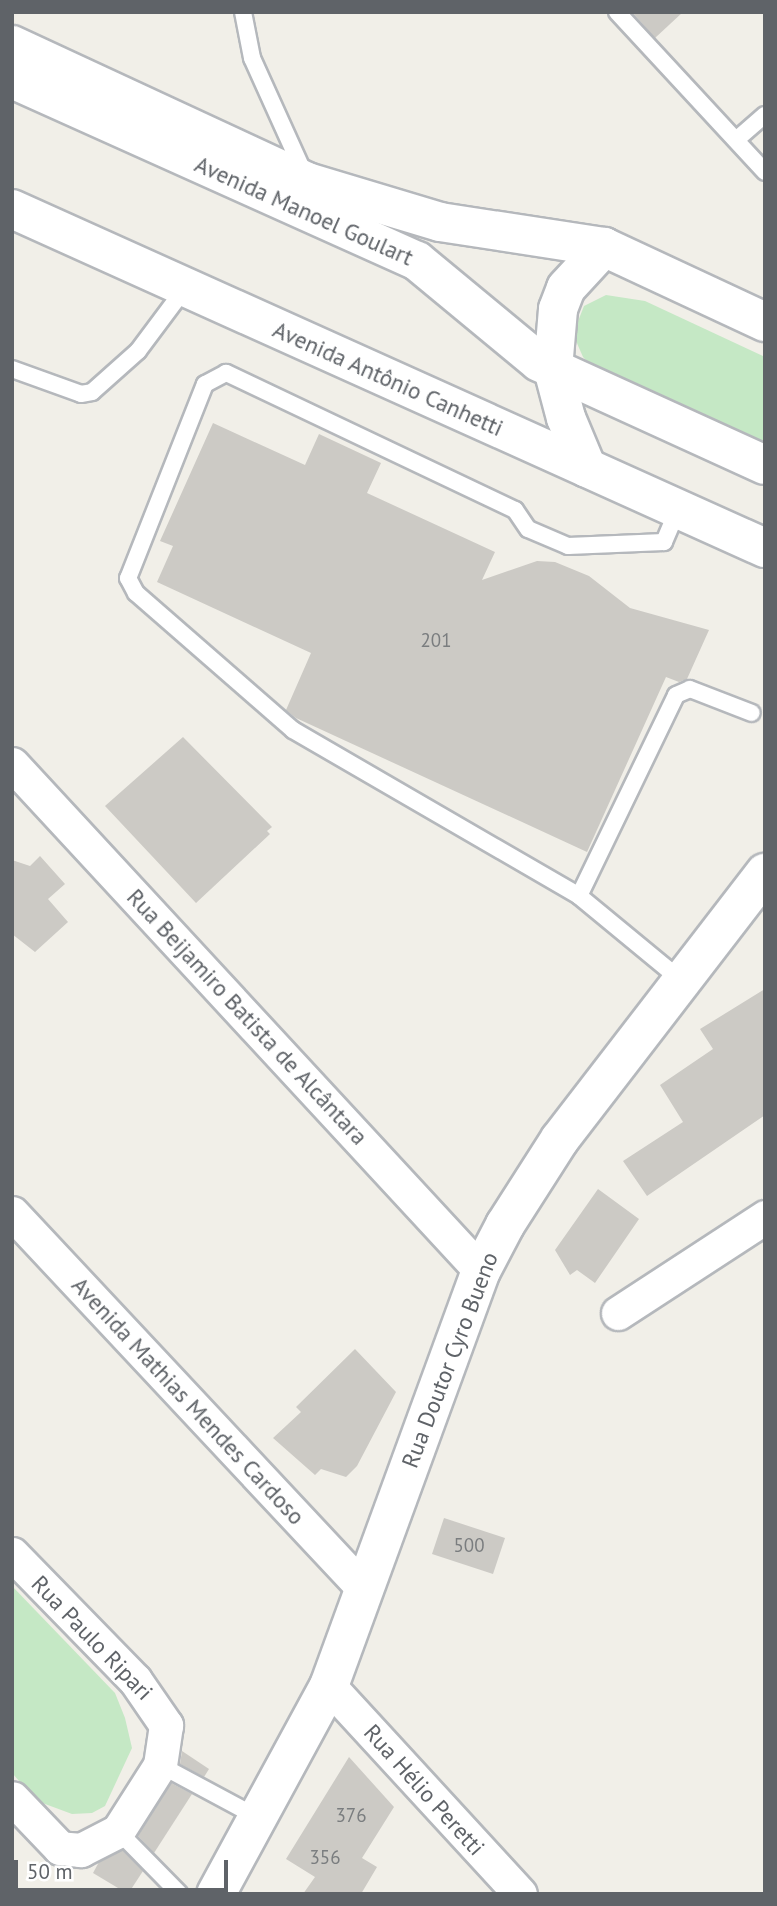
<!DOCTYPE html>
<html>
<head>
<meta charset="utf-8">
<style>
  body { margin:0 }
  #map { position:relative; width:777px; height:1906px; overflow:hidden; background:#f1efe8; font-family:"PT Sans",sans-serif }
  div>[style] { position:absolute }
  .green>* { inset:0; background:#c5e8c5 }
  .building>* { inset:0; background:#cccac5 }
  .roads { filter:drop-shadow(2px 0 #b5b8bc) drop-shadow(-2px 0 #b5b8bc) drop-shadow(0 2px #b5b8bc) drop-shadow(0 -2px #b5b8bc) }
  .service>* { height:16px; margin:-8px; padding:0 8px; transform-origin:8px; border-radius:8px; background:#fff }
  .minor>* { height:33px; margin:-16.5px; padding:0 16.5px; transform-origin:16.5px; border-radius:16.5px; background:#fff }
  .tertiary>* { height:38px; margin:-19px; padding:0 19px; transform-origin:19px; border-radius:19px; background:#fff }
  .secondary>* { height:38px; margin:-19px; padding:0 19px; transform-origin:19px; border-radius:19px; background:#fff }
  span { translate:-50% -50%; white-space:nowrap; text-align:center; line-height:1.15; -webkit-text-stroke:5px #fff; paint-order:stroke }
  .number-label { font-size:19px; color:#7a7d7f }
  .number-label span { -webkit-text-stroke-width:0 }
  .street-label { font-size:23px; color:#5f6368 }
  .frame { position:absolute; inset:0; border:14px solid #5f6368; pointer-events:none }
  .scale { position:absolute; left:14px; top:1860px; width:214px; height:32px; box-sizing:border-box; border:4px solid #5f6368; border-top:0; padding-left:9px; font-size:21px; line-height:24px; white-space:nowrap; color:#5f6368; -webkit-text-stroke:5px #fff; paint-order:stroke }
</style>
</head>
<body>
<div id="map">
  <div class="green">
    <i style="clip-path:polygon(606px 295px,645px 301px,765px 357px,765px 449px,594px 369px,583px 357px,573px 334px,584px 306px)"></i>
    <i style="clip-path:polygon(12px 1586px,115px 1693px,125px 1718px,132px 1748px,105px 1806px,92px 1813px,72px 1814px,37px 1801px,12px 1773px)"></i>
  </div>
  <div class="building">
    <i style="clip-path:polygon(632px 12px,683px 12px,655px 38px)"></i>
    <i style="clip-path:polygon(213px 423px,305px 465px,319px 434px,381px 463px,367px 493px,495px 552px,482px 580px,537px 561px,555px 562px,589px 576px,630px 608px,709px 630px,687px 679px,679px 682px,666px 677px,587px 852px,296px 718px,286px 710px,311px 653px,157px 582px,173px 546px,160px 541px)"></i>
    <i style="clip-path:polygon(183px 737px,272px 827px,267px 831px,270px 834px,196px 903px,105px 806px)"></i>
    <i style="clip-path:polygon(40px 856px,65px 884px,48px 899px,68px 922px,35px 952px,12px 934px,12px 860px,30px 866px)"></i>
    <i style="clip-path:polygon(765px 989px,765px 1115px,647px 1196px,623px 1161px,683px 1122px,660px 1085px,713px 1049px,700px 1029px)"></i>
    <i style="clip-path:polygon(598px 1189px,639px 1219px,595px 1283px,577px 1270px,570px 1275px,555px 1250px)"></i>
    <i style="clip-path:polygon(355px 1349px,396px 1392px,357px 1466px,346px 1477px,321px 1469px,315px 1475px,273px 1438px,301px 1412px,296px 1407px)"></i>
    <i style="clip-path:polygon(444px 1518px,505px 1538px,493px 1574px,432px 1554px)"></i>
    <i style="clip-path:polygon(182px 1751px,209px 1769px,204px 1777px,180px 1764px)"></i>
    <i style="clip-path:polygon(349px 1757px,394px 1807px,362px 1858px,377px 1867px,361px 1894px,303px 1894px,315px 1877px,286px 1859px)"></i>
    <i style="clip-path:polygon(171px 1783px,192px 1794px,154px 1853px,138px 1836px)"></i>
    <i style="clip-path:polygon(122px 1850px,143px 1871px,128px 1894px,93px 1873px,99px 1862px)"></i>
  </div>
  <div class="roads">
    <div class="service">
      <i style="left:243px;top:12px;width:47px;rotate:78.9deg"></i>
      <i style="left:252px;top:58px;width:126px;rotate:65.7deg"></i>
      <i style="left:617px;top:12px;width:218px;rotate:47.2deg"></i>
      <i style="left:736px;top:140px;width:38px;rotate:-41deg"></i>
      <i style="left:12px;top:369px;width:73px;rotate:19.9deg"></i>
      <i style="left:81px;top:394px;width:11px;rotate:-10deg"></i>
      <i style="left:92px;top:392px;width:62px;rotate:-41.7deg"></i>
      <i style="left:138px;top:351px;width:79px;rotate:-53.3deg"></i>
      <i style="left:678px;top:509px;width:36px;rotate:113deg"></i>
      <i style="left:664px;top:542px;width:96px;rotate:177.6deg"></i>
      <i style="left:568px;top:546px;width:43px;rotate:-157deg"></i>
      <i style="left:528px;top:529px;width:23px;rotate:-124deg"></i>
      <i style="left:515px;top:510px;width:320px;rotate:-154.6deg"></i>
      <i style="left:226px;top:373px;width:24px;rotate:152deg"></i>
      <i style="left:205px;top:384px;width:209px;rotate:111.6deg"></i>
      <i style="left:128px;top:578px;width:17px;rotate:62deg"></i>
      <i style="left:136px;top:593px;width:208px;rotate:41.1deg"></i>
      <i style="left:293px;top:730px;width:331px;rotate:30.1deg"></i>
      <i style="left:579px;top:896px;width:132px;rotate:39.5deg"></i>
      <i style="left:579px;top:896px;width:223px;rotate:-64.2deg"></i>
      <i style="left:676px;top:695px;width:15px;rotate:-23deg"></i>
      <i style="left:690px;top:689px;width:66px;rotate:21.2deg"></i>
      <i style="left:160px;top:1765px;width:110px;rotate:28.2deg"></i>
      <i style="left:118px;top:1831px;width:88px;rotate:45.5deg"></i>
    </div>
    <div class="minor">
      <i style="left:12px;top:764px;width:691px;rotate:47.23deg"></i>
      <i style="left:12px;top:1213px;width:515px;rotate:46.89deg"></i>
      <i style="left:618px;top:1313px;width:176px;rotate:-33.1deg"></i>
      <i style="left:12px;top:1554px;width:176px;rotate:45.7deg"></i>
      <i style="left:135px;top:1680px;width:55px;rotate:55.4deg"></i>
      <i style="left:166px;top:1725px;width:40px;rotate:98.5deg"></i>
      <i style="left:160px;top:1765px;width:78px;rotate:122.5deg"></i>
      <i style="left:118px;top:1831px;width:42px;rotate:152.8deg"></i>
      <i style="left:81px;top:1850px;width:21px;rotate:-175deg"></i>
      <i style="left:60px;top:1848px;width:69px;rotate:-133.8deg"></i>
      <i style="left:329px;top:1686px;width:282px;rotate:47.4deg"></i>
    </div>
    <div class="tertiary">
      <i style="left:12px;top:209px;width:826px;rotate:24.24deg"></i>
      <i style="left:216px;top:1894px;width:237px;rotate:-61.5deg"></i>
      <i style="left:329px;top:1686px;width:442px;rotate:-69.9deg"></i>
      <i style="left:481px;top:1271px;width:52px;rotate:-62.4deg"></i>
      <i style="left:505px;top:1225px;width:102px;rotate:-57.4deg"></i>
      <i style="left:560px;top:1139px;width:336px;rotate:-52.4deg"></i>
    </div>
    <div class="secondary">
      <i style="left:12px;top:45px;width:325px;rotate:24.9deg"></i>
      <i style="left:307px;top:182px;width:139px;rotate:16.7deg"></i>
      <i style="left:440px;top:222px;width:166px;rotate:8.7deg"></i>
      <i style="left:604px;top:247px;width:178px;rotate:25deg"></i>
      <i style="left:12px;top:79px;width:444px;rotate:24.2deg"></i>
      <i style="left:417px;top:261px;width:158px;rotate:39.6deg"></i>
      <i style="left:539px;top:362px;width:248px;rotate:24.5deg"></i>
      <i style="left:587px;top:468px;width:54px;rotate:-112.8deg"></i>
      <i style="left:566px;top:418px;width:51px;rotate:-104.9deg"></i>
      <i style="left:553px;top:369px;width:60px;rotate:-85.2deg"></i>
      <i style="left:558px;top:309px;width:22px;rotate:-69deg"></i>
      <i style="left:566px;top:288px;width:56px;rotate:-47.2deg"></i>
    </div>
  </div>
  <div class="number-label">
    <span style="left:436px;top:641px">201</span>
    <span style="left:469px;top:1546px">500</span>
    <span style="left:351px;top:1816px">376</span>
    <span style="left:325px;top:1858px">356</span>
  </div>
  <div class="street-label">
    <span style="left:304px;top:211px;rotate:24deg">Avenida Manoel Goulart</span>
    <span style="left:388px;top:379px;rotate:24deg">Avenida Antônio Canhetti</span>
    <span style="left:247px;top:1017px;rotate:47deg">Rua Beijamiro Batista de Alcântara</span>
    <span style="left:450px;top:1360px;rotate:-69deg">Rua Doutor Cyro Bueno</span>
    <span style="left:188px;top:1401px;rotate:47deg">Avenida Mathias Mendes Cardoso</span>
    <span style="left:92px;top:1638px;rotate:46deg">Rua Paulo Ripari</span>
    <span style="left:424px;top:1790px;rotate:48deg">Rua Hélio Peretti</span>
  </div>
  <div class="frame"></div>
  <div class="scale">50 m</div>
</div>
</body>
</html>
